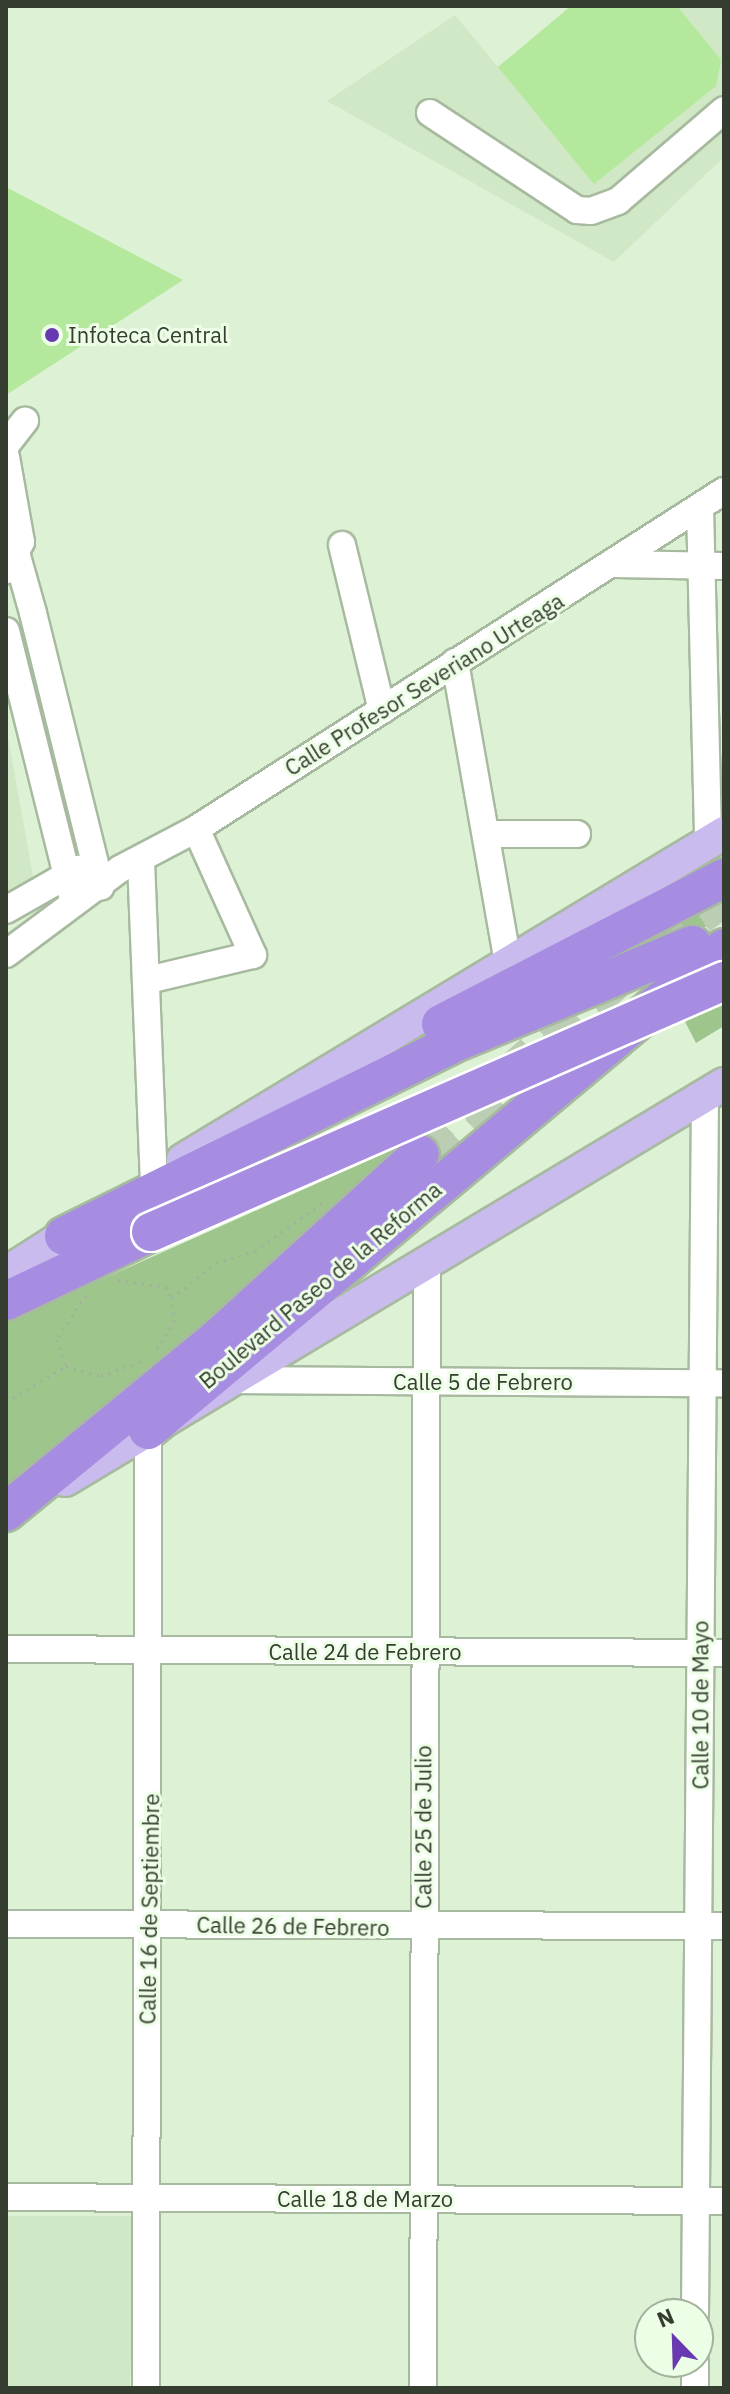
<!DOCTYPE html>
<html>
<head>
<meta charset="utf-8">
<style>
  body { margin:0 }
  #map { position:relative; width:730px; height:2394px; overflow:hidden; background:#ddf2d5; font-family:"IBM Plex Sans",sans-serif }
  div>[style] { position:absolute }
  .built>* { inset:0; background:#d0e8c5 }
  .green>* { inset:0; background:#9ec58c }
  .building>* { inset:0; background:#b4e89c }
  .highway-tunnel>* { height:38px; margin-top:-19px; transform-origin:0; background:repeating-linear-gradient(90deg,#bbceb4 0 38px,transparent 0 57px) }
  .path>* { height:3px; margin-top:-1.5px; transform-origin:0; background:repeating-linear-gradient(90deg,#a1b19a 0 2px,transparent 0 8px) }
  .roads { filter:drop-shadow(2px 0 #a7ba9f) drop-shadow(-2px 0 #a7ba9f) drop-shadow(0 2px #a7ba9f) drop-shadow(0 -2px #a7ba9f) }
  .minor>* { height:26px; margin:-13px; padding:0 13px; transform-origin:13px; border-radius:13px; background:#fff }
  .major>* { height:32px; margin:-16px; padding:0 16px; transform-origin:16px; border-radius:16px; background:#cabbee }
  .highway>* { height:38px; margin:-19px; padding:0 19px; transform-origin:19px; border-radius:19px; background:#a78de2 }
  .bridges { filter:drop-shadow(2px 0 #fff) drop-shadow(-2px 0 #fff) drop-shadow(0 2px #fff) drop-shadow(0 -2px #fff) }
  .highway-bridge>* { height:38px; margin:-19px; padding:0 19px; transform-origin:19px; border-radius:19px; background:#a78de2 }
  .dots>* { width:22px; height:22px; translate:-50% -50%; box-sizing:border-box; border:4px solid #edfee6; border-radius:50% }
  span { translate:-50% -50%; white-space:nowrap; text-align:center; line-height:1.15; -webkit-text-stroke:6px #edfee6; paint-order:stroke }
  .poi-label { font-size:22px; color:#353d31 }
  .left { translate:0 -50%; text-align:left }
  .street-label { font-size:22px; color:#353d31 }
  .frame { position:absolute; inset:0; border:8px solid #353d31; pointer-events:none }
  .north { position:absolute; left:634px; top:2298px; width:80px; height:80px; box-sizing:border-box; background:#edfee6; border:2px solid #a3b19e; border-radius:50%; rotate:337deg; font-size:22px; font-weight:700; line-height:32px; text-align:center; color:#353d31 }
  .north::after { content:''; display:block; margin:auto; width:28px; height:36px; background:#6839b0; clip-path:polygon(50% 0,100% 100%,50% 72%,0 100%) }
</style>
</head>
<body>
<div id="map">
  <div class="built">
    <i style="clip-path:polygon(571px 6px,724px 6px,724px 157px,614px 262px,327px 101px,455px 15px,498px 67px)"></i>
    <i style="clip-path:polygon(6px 726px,35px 887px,6px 912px)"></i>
    <i style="clip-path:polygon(6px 2216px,135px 2216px,130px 2388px,6px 2388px)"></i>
  </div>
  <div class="green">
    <i style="clip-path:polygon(724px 887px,724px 918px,620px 966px,613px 956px)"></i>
    <i style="clip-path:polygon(724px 945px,724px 1026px,696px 1043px,662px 977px)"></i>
    <i style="clip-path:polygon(441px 1128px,220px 1331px,6px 1493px,6px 1322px)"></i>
  </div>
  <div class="building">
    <i style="clip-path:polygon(571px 6px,677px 6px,721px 60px,716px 86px,594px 184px,498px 67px)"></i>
    <i style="clip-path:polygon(6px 187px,183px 280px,6px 395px)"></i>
  </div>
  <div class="highway-tunnel">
    <i style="left:420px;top:1154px;width:310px;rotate:-41.6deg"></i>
    <i style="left:652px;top:948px;width:88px;rotate:-34.8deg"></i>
  </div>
  <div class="path">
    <i style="left:118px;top:1280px;width:49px;rotate:8.3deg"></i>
    <i style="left:166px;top:1287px;width:13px;rotate:61deg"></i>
    <i style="left:86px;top:1295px;width:54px;rotate:123.7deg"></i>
    <i style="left:56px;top:1340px;width:28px;rotate:69deg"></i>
    <i style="left:66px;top:1366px;width:36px;rotate:16deg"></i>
    <i style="left:101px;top:1376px;width:44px;rotate:-20.1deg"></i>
    <i style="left:157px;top:1349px;width:32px;rotate:-58deg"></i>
    <i style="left:174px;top:1322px;width:24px;rotate:-95deg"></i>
    <i style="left:172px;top:1298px;width:56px;rotate:-38.5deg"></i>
    <i style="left:216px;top:1263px;width:41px;rotate:-17.1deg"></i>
    <i style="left:255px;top:1251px;width:86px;rotate:-35.5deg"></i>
    <i style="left:6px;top:1402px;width:70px;rotate:-31deg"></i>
  </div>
  <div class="roads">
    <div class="minor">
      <i style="left:430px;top:113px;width:176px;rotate:33.4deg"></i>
      <i style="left:577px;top:210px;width:14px;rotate:4deg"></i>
      <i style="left:591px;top:211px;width:29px;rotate:-20deg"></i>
      <i style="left:618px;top:201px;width:140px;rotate:-40.6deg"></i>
      <i style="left:6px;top:445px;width:31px;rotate:-52deg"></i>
      <i style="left:6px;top:457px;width:86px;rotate:80deg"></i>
      <i style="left:21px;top:542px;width:32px;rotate:118deg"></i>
      <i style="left:700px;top:507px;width:336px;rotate:88.6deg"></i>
      <i style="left:342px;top:545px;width:170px;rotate:76.4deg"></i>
      <i style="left:6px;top:557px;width:11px;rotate:-5deg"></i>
      <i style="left:17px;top:556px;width:59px;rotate:74.3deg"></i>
      <i style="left:33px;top:613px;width:282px;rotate:76.1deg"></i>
      <i style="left:615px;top:564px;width:109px;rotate:1.1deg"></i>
      <i style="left:6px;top:631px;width:280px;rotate:76deg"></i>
      <i style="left:455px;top:662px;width:307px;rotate:80deg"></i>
      <i style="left:487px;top:834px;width:90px"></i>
      <i style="left:141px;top:861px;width:317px;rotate:87.7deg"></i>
      <i style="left:6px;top:910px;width:83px;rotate:-29.7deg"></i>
      <i style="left:6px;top:954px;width:142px;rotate:-36.7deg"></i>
      <i style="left:120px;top:869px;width:86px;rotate:-27.8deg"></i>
      <i style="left:196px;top:829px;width:627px;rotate:-32.63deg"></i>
      <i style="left:148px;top:980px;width:108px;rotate:-13.4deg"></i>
      <i style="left:253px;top:955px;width:138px;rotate:-114.3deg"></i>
      <i style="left:242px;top:1380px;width:482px;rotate:0.4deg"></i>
      <i style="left:6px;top:1649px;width:718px;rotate:0.32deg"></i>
      <i style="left:6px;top:1924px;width:718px;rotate:0.16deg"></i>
      <i style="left:6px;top:2197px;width:718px;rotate:0.32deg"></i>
      <i style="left:695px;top:2314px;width:1218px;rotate:-89.53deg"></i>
      <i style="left:695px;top:2362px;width:26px;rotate:90deg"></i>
      <i style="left:146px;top:2388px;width:958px;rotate:-89.88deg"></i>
      <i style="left:423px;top:2388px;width:1121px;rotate:-89.8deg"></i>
    </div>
    <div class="major">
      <i style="left:183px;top:1160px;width:632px;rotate:-31.15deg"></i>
      <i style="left:6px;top:1273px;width:91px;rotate:-32.5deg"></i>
      <i style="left:65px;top:1480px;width:769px;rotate:-31deg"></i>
    </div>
    <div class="highway">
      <i style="left:441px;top:1024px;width:318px;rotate:-27.3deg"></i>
      <i style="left:64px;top:1236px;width:433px;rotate:-26.3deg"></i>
      <i style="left:452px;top:1044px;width:260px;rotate:-22.4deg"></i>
      <i style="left:6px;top:1301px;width:161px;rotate:-25.4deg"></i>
      <i style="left:148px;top:1430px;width:751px;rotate:-39.92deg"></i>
      <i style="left:6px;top:1512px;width:277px;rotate:-39.4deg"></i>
      <i style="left:220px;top:1336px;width:270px;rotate:-42.3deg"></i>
    </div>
  </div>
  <div class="bridges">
    <div class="highway-bridge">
      <i style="left:151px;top:1232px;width:626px;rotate:-23.66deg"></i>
    </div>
  </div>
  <div class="dots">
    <i style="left:52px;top:335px;background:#6839b0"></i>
  </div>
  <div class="poi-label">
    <span class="left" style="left:68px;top:335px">Infoteca Central</span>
  </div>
  <div class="street-label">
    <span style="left:424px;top:684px;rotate:-32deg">Calle Profesor Severiano Urteaga</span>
    <span style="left:320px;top:1285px;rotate:-40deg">Boulevard Paseo de la Reforma</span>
    <span style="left:483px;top:1382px">Calle 5 de Febrero</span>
    <span style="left:365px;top:1652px">Calle 24 de Febrero</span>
    <span style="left:700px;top:1705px;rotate:-90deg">Calle 10 de Mayo</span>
    <span style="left:423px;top:1827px;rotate:-90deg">Calle 25 de Julio</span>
    <span style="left:149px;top:1909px;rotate:-89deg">Calle 16 de Septiembre</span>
    <span style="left:293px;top:1926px;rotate:1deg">Calle 26 de Febrero</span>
    <span style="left:365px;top:2199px">Calle 18 de Marzo</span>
  </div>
  <div class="frame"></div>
  <div class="north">N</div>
</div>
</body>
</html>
